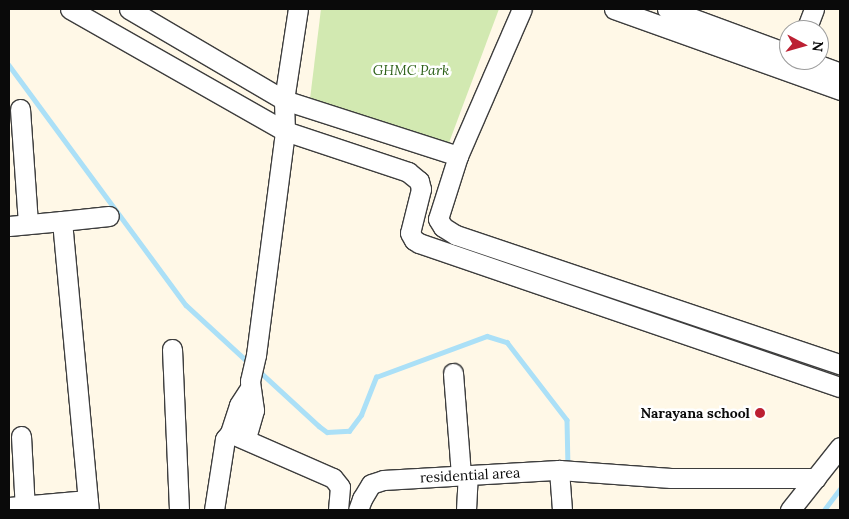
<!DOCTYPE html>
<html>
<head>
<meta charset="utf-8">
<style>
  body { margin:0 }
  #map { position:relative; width:849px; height:519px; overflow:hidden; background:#fff8e7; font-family:Lora,serif }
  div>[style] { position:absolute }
  .green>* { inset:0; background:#d2e9b1 }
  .stream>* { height:4.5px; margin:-2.25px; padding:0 2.25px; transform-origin:2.25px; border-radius:2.25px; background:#abe0f7 }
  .roads { filter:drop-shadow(1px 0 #3d3d3d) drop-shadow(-1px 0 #3d3d3d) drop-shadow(0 1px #3d3d3d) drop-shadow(0 -1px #3d3d3d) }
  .minor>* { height:19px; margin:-9.5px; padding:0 9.5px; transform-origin:9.5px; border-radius:9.5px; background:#fff }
  .dots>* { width:14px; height:14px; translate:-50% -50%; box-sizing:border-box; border:2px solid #fff; border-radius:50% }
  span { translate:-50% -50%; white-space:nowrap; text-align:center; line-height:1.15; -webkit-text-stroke:5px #fff; paint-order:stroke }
  .park-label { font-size:14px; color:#2e621a; font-style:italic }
  .poi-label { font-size:14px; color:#0a0a0a; font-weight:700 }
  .right { translate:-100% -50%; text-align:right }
  .street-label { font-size:14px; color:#0a0a0a }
  .frame { position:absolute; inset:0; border:10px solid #0a0a0a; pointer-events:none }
  .north { position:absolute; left:779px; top:20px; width:50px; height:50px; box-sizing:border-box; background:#fff; border:1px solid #9d9d9d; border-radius:50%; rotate:96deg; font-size:14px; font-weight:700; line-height:20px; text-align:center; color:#0a0a0a }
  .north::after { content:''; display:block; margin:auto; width:18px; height:22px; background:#bc2033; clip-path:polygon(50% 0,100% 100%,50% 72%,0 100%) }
</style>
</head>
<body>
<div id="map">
  <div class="green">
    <i style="clip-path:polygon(321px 9px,499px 9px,447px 148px,310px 99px)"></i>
  </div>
  <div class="stream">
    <i style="left:9px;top:65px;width:298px;rotate:53.6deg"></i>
    <i style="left:186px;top:305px;width:84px;rotate:42.6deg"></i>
    <i style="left:258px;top:370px;width:83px;rotate:42.6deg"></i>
    <i style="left:319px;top:426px;width:10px;rotate:37deg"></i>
    <i style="left:327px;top:432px;width:22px;rotate:-3deg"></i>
    <i style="left:349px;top:431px;width:20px;rotate:-53deg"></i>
    <i style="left:361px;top:415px;width:41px;rotate:-68.5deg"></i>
    <i style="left:376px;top:377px;width:118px;rotate:-20.3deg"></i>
    <i style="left:487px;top:336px;width:21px;rotate:17deg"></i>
    <i style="left:507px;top:342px;width:98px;rotate:52.4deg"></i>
    <i style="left:567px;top:420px;width:46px;rotate:88.8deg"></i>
    <i style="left:824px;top:510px;width:26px;rotate:-53deg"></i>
  </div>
  <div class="roads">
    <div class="minor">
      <i style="left:70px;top:9px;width:247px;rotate:29.6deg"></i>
      <i style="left:285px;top:131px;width:130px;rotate:18.4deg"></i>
      <i style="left:408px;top:172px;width:14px;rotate:39deg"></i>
      <i style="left:419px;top:181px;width:8px;rotate:76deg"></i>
      <i style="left:421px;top:189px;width:45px;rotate:104deg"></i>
      <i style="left:410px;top:233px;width:8px;rotate:60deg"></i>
      <i style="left:414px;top:240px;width:6px;rotate:31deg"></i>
      <i style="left:419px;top:243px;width:445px;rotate:18.9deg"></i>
      <i style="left:129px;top:9px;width:180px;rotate:30.4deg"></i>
      <i style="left:284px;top:100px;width:183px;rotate:17.8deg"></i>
      <i style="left:458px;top:156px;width:66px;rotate:107.6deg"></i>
      <i style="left:438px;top:219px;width:9px;rotate:58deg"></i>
      <i style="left:443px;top:227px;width:15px;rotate:32deg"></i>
      <i style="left:456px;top:235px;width:405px;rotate:18.6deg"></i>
      <i style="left:614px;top:9px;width:240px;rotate:19.7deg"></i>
      <i style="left:667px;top:9px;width:130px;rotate:20.2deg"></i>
      <i style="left:806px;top:30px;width:22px;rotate:-69deg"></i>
      <i style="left:805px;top:60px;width:37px;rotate:20deg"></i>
      <i style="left:20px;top:109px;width:115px;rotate:86deg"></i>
      <i style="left:458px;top:156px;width:160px;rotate:-66.5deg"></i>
      <i style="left:62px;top:221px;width:47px;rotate:-6.1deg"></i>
      <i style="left:9px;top:226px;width:53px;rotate:-5.4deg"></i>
      <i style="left:62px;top:221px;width:290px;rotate:84.7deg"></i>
      <i style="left:172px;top:349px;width:161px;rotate:87.5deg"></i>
      <i style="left:453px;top:373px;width:102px;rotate:85.5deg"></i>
      <i style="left:230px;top:433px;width:29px;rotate:-72deg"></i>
      <i style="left:239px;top:405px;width:20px;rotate:-57deg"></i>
      <i style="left:21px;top:436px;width:74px;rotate:86.9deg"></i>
      <i style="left:246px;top:438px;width:29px;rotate:-74deg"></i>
      <i style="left:254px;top:410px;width:29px;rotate:-98deg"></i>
      <i style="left:250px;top:381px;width:27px;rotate:-77deg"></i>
      <i style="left:256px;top:355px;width:226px;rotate:-82.6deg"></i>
      <i style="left:285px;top:131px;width:31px;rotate:-92deg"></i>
      <i style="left:284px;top:100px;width:92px;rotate:-81.3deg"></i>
      <i style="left:559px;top:470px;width:112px;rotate:4.1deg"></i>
      <i style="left:671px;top:478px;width:145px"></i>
      <i style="left:9px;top:507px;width:79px;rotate:-5.1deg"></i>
      <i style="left:214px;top:510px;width:72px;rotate:-81.2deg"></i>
      <i style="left:225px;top:439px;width:8px;rotate:-50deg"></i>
      <i style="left:230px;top:433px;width:112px;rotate:23.6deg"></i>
      <i style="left:333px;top:478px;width:11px;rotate:52deg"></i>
      <i style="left:340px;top:487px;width:23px;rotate:95deg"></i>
      <i style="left:358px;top:510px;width:12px;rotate:-70deg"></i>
      <i style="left:362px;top:499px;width:17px;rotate:-59deg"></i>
      <i style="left:371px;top:484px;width:13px;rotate:-18deg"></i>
      <i style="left:383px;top:480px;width:176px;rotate:-3.3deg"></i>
      <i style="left:559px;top:470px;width:40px;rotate:85.7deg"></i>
      <i style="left:466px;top:510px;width:35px;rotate:-87deg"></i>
      <i style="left:790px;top:510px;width:80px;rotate:-51.6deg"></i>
    </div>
  </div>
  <div class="dots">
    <i style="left:760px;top:413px;background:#bc2033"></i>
  </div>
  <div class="park-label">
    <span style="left:411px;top:70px">GHMC Park</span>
  </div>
  <div class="poi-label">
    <span class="right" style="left:750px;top:413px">Narayana school</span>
  </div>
  <div class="street-label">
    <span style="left:470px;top:475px;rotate:-3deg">residential area</span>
  </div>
  <div class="frame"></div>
  <div class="north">N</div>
</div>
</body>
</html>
